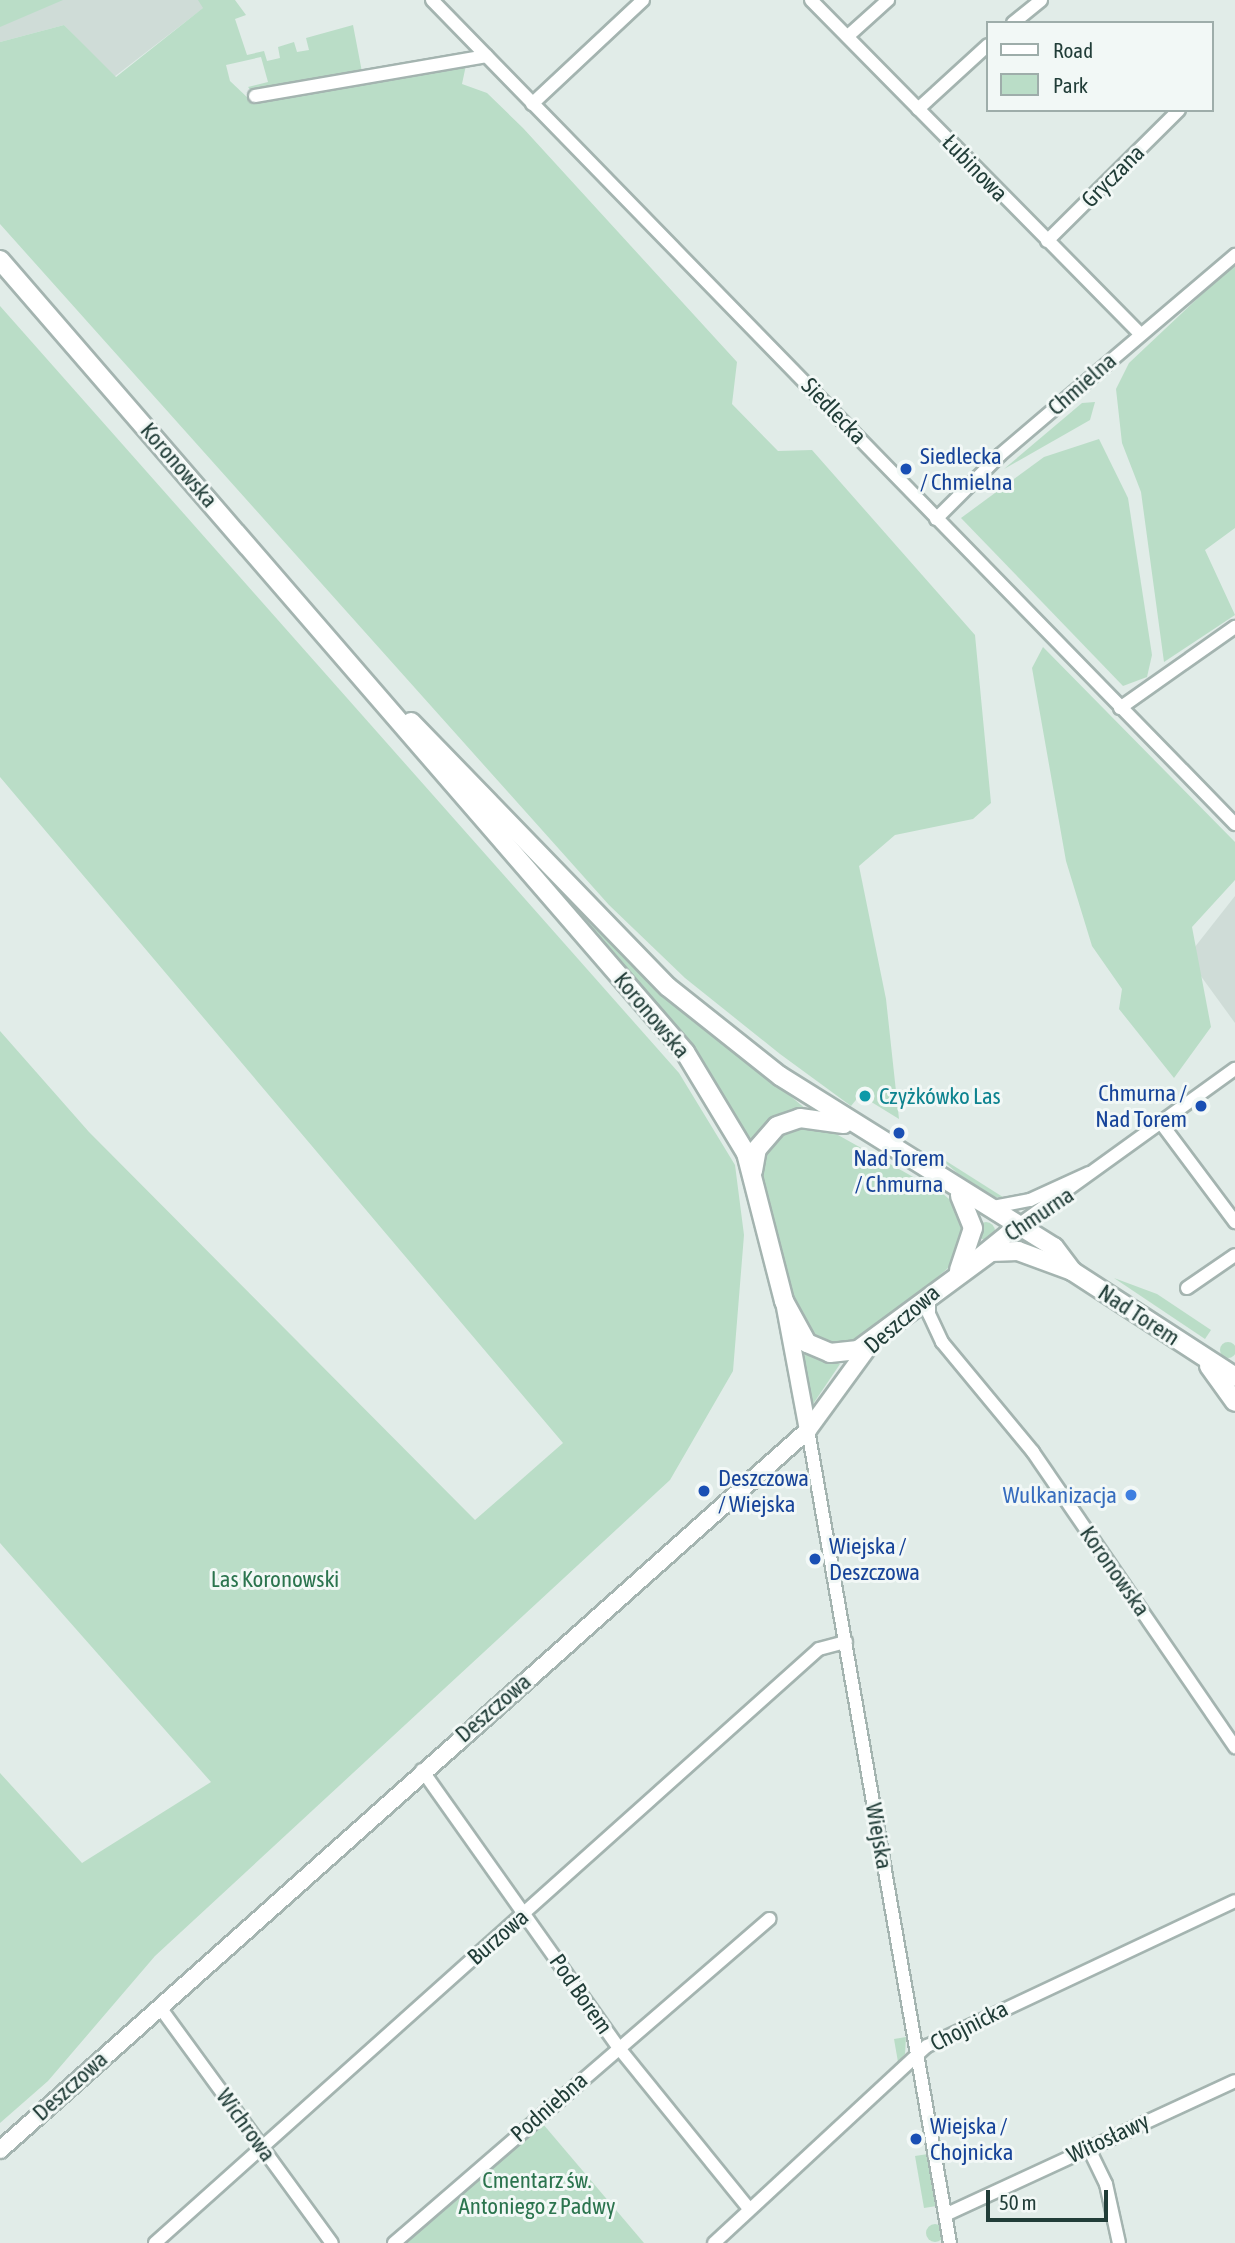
<!DOCTYPE html>
<html>
<head>
<meta charset="utf-8">
<style>
  body { margin:0 }
  #map { position:relative; width:1235px; height:2243px; overflow:hidden; background:#e1ece8; font-family:"Asap Condensed",sans-serif }
  div>[style] { position:absolute }
  .built>* { inset:0; background:#cfdcd7 }
  .green>* { inset:0; background:#baddc7 }
  .round { border-radius:50% }
  .roads { filter:drop-shadow(2px 0 #a4b4b0) drop-shadow(-2px 0 #a4b4b0) drop-shadow(0 2px #a4b4b0) drop-shadow(0 -2px #a4b4b0) }
  .minor>* { height:12px; margin:-6px; padding:0 6px; transform-origin:6px; border-radius:6px; background:#fff }
  .tertiary>* { height:16px; margin:-8px; padding:0 8px; transform-origin:8px; border-radius:8px; background:#fff }
  .secondary>* { height:18px; margin:-9px; padding:0 9px; transform-origin:9px; border-radius:9px; background:#fff }
  .dots>* { width:19px; height:19px; translate:-50% -50%; box-sizing:border-box; border:4px solid #f2f8f6; border-radius:50% }
  span { translate:-50% -50%; white-space:nowrap; text-align:center; line-height:1.15; -webkit-text-stroke:6px #f2f8f6; paint-order:stroke }
  .street-label { font-size:23px; color:#213d38 }
  .transit-label { font-size:23px; color:#164399 }
  .left { translate:0 -50%; text-align:left }
  .right { translate:-100% -50%; text-align:right }
  .culture-label { font-size:23px; color:#0d838f }
  .shop-label { font-size:23px; color:#366cbe }
  .park-label { font-size:23px; color:#2b744e }
  .legend { position:absolute; left:986px; top:21px; width:228px; height:91px; box-sizing:border-box; background:#f2f8f6; border:2px solid #9eadaa; margin:0; padding:9px 12px; list-style:none; font-size:21px; color:#213d38 }
  .legend li { display:flex; align-items:center; gap:14px; height:35px }
  .legend b { width:35px; border:2px solid #9eadaa }
  .scale { position:absolute; left:986px; top:2190px; width:122px; height:32px; box-sizing:border-box; border:4px solid #213d38; border-top:0; padding-left:9px; font-size:21px; line-height:24px; white-space:nowrap; color:#213d38; -webkit-text-stroke:5px #f2f8f6; paint-order:stroke }
</style>
</head>
<body>
<div id="map">
  <div class="built">
    <i style="clip-path:polygon(0 0,202px 0,206px 6px,114px 77px,64px 25px,0 42px)"></i>
    <i style="clip-path:polygon(1235px 896px,1235px 1023px,1187px 957px)"></i>
  </div>
  <div class="green">
    <i style="clip-path:polygon(0 0,63px 0,0 27px)"></i>
    <i style="clip-path:polygon(198px 0,235px 0,246px 15px,235px 19px,247px 55px,264px 51px,267px 61px,280px 58px,278px 47px,294px 42px,297px 52px,309px 50px,306px 38px,353px 25px,362px 72px,254px 94px,248px 87px,268px 82px,261px 57px,226px 65px,230px 81px,249px 99px,466px 65px,462px 84px,487px 93px,523px 128px,737px 362px,732px 404px,778px 451px,812px 450px,975px 635px,991px 803px,973px 819px,895px 835px,859px 866px,886px 999px,899px 1119px,860px 1095px,851px 1106px,780px 1054px,685px 978px,609px 905px,0 224px,0 42px,64px 25px,116px 77px,203px 8px)"></i>
    <i style="clip-path:polygon(1235px 263px,1235px 528px,1205px 550px,1235px 615px,1164px 662px,1141px 492px,1122px 443px,1116px 389px,1129px 363px)"></i>
    <i style="clip-path:polygon(0 306px,679px 1073px,735px 1165px,744px 1235px,733px 1371px,670px 1480px,155px 1956px,48px 2081px,0 2123px,0 1773px,82px 1863px,211px 1782px,0 1543px,0 1031px,89px 1132px,475px 1520px,563px 1443px,0 777px)"></i>
    <i style="clip-path:polygon(1095px 402px,1090px 420px,1004px 469px,1082px 403px)"></i>
    <i style="clip-path:polygon(1099px 439px,1128px 498px,1152px 655px,1147px 677px,1123px 686px,961px 518px,1044px 457px)"></i>
    <i style="clip-path:polygon(1043px 647px,1235px 842px,1235px 880px,1192px 927px,1211px 1027px,1174px 1078px,1119px 1009px,1122px 989px,1092px 946px,1066px 861px,1032px 668px)"></i>
    <i style="clip-path:polygon(548px 877px,648px 977px,807px 1110px,769px 1123px,749px 1146px,697px 1059px)"></i>
    <i style="clip-path:polygon(795px 1126px,829px 1130px,942px 1193px,956px 1205px,966px 1228px,954px 1263px,870px 1335px,840px 1348px,809px 1336px,795px 1312px,761px 1172px,773px 1138px)"></i>
    <i style="clip-path:polygon(935px 1154px,1006px 1199px,983px 1195px)"></i>
    <i class="round" style="left:977px;top:1222px;width:18px;height:18px"></i>
    <i style="clip-path:polygon(1114px 1278px,1157px 1294px,1211px 1330px,1205px 1339px)"></i>
    <i class="round" style="left:1220px;top:1342px;width:16px;height:16px"></i>
    <i style="clip-path:polygon(800px 1348px,840px 1364px,809px 1410px)"></i>
    <i style="clip-path:polygon(906px 2037px,905px 2054px,898px 2062px,894px 2039px)"></i>
    <i style="clip-path:polygon(543px 2124px,644px 2243px,406px 2243px)"></i>
    <i style="clip-path:polygon(928px 2154px,937px 2206px,924px 2208px,915px 2156px)"></i>
    <i class="round" style="left:926px;top:2224px;width:18px;height:18px"></i>
  </div>
  <div class="roads">
    <div class="minor">
      <i style="left:432px;top:0;width:1151px;rotate:45.74deg"></i>
      <i style="left:811px;top:0;width:469px;rotate:45.4deg"></i>
      <i style="left:1013px;top:23px;width:36px;rotate:-39deg"></i>
      <i style="left:848px;top:36px;width:54px;rotate:-42deg"></i>
      <i style="left:255px;top:96px;width:235px;rotate:-9.8deg"></i>
      <i style="left:532px;top:104px;width:152px;rotate:-43.1deg"></i>
      <i style="left:918px;top:109px;width:95px;rotate:-42.4deg"></i>
      <i style="left:1047px;top:241px;width:186px;rotate:-44.8deg"></i>
      <i style="left:936px;top:519px;width:91px;rotate:-45deg"></i>
      <i style="left:1000px;top:455px;width:309px;rotate:-40.4deg"></i>
      <i style="left:1120px;top:708px;width:141px;rotate:-35.2deg"></i>
      <i style="left:1161px;top:1123px;width:124px;rotate:53.2deg"></i>
      <i style="left:988px;top:1208px;width:43px;rotate:-10.8deg"></i>
      <i style="left:1030px;top:1200px;width:65px;rotate:-24.6deg"></i>
      <i style="left:1017px;top:1226px;width:269px;rotate:-35.8deg"></i>
      <i style="left:1187px;top:1288px;width:58px;rotate:-34.5deg"></i>
      <i style="left:929px;top:1294px;width:20px;rotate:90deg"></i>
      <i style="left:929px;top:1314px;width:31px;rotate:65deg"></i>
      <i style="left:942px;top:1342px;width:143px;rotate:50.4deg"></i>
      <i style="left:1033px;top:1452px;width:358px;rotate:55.6deg"></i>
      <i style="left:808px;top:1430px;width:825px;rotate:80.09deg"></i>
      <i style="left:422px;top:1770px;width:339px;rotate:54.7deg"></i>
      <i style="left:618px;top:2047px;width:208px;rotate:51deg"></i>
      <i style="left:159px;top:2006px;width:293px;rotate:53.9deg"></i>
      <i style="left:1088px;top:2147px;width:41px;rotate:64.1deg"></i>
      <i style="left:1106px;top:2184px;width:60px;rotate:77.6deg"></i>
      <i style="left:945px;top:2215px;width:319px;rotate:-24.8deg"></i>
      <i style="left:155px;top:2243px;width:891px;rotate:-41.82deg"></i>
      <i style="left:819px;top:1649px;width:28px;rotate:-15deg"></i>
      <i style="left:394px;top:2243px;width:496px;rotate:-40.8deg"></i>
      <i style="left:714px;top:2243px;width:290px;rotate:-42.8deg"></i>
      <i style="left:927px;top:2046px;width:340px;rotate:-25.2deg"></i>
    </div>
    <div class="tertiary">
      <i style="left:980px;top:1256px;width:48px;rotate:-39deg"></i>
      <i style="left:784px;top:1302px;width:130px;rotate:79.4deg"></i>
      <i style="left:0;top:2150px;width:1082px;rotate:-41.7deg"></i>
      <i style="left:808px;top:1430px;width:105px;rotate:-53.9deg"></i>
    </div>
    <div class="secondary">
      <i style="left:0;top:260px;width:1047px;rotate:49.14deg"></i>
      <i style="left:685px;top:1052px;width:118px;rotate:58.9deg"></i>
      <i style="left:746px;top:1153px;width:153px;rotate:75.6deg"></i>
      <i style="left:784px;top:1301px;width:48px;rotate:61.3deg"></i>
      <i style="left:807px;top:1343px;width:25px;rotate:23deg"></i>
      <i style="left:830px;top:1353px;width:28px;rotate:-6deg"></i>
      <i style="left:858px;top:1350px;width:165px;rotate:-36.4deg"></i>
      <i style="left:991px;top:1252px;width:27px;rotate:-2deg"></i>
      <i style="left:1018px;top:1251px;width:58px;rotate:20.3deg"></i>
      <i style="left:411px;top:722px;width:369px;rotate:45.9deg"></i>
      <i style="left:668px;top:987px;width:143px;rotate:38.5deg"></i>
      <i style="left:780px;top:1076px;width:323px;rotate:32deg"></i>
      <i style="left:1054px;top:1247px;width:30px;rotate:53deg"></i>
      <i style="left:1072px;top:1271px;width:194px;rotate:33deg"></i>
      <i style="left:753px;top:1171px;width:22px;rotate:-80deg"></i>
      <i style="left:757px;top:1149px;width:30px;rotate:-49deg"></i>
      <i style="left:777px;top:1126px;width:24px;rotate:-19deg"></i>
      <i style="left:800px;top:1118px;width:44px;rotate:7.8deg"></i>
      <i style="left:959px;top:1270px;width:44px;rotate:-71.6deg"></i>
      <i style="left:973px;top:1228px;width:35px;rotate:-112deg"></i>
      <i style="left:1209px;top:1366px;width:44px;rotate:54.2deg"></i>
    </div>
  </div>
  <div class="dots">
    <i style="left:906px;top:469px;background:#1a4fb4"></i>
    <i style="left:865px;top:1096px;background:#0f9aa8"></i>
    <i style="left:1201px;top:1106px;background:#1a4fb4"></i>
    <i style="left:899px;top:1133px;background:#1a4fb4"></i>
    <i style="left:704px;top:1491px;background:#1a4fb4"></i>
    <i style="left:1131px;top:1495px;background:#3f7fe0"></i>
    <i style="left:815px;top:1559px;background:#1a4fb4"></i>
    <i style="left:916px;top:2139px;background:#1a4fb4"></i>
  </div>
  <div class="street-label">
    <span style="left:975px;top:168px;rotate:46deg">Łubinowa</span>
    <span style="left:1113px;top:176px;rotate:-45deg">Gryczana</span>
    <span style="left:1082px;top:384px;rotate:-41deg">Chmielna</span>
    <span style="left:834px;top:411px;rotate:46deg">Siedlecka</span>
    <span style="left:179px;top:465px;rotate:49deg">Koronowska</span>
    <span style="left:652px;top:1015px;rotate:50deg">Koronowska</span>
    <span style="left:1039px;top:1214px;rotate:-34deg">Chmurna</span>
    <span style="left:1139px;top:1315px;rotate:33deg">Nad Torem</span>
    <span style="left:902px;top:1319px;rotate:-41deg">Deszczowa</span>
    <span style="left:1115px;top:1571px;rotate:55deg">Koronowska</span>
    <span style="left:493px;top:1708px;rotate:-41deg">Deszczowa</span>
    <span style="left:879px;top:1836px;rotate:80deg">Wiejska</span>
    <span style="left:498px;top:1937px;rotate:-41deg">Burzowa</span>
    <span style="left:581px;top:1994px;rotate:55deg">Pod Borem</span>
    <span style="left:969px;top:2026px;rotate:-27deg">Chojnicka</span>
    <span style="left:70px;top:2086px;rotate:-42deg">Deszczowa</span>
    <span style="left:549px;top:2107px;rotate:-41deg">Podniebna</span>
    <span style="left:246px;top:2125px;rotate:54deg">Wichrowa</span>
    <span style="left:1108px;top:2138px;rotate:-25deg">Witosławy</span>
  </div>
  <div class="transit-label">
    <span class="left" style="left:920px;top:469px">Siedlecka<br>/ Chmielna</span>
    <span class="right" style="left:1187px;top:1106px">Chmurna /<br>Nad Torem</span>
    <span style="left:899px;top:1171px">Nad Torem<br>/ Chmurna</span>
    <span class="left" style="left:718px;top:1491px">Deszczowa<br>/ Wiejska</span>
    <span class="left" style="left:829px;top:1559px">Wiejska /<br>Deszczowa</span>
    <span class="left" style="left:930px;top:2139px">Wiejska /<br>Chojnicka</span>
  </div>
  <div class="culture-label">
    <span class="left" style="left:879px;top:1096px">Czyżkówko Las</span>
  </div>
  <div class="shop-label">
    <span class="right" style="left:1117px;top:1495px">Wulkanizacja</span>
  </div>
  <div class="park-label">
    <span style="left:275px;top:1579px">Las Koronowski</span>
    <span style="left:537px;top:2193px">Cmentarz św.<br>Antoniego z Padwy</span>
  </div>
  <ul class="legend">
  <li><b style="height:9px;background:#fff"></b>Road</li>
  <li><b style="height:19px;background:#baddc7"></b>Park</li>
  </ul>
  <div class="scale">50 m</div>
</div>
</body>
</html>
